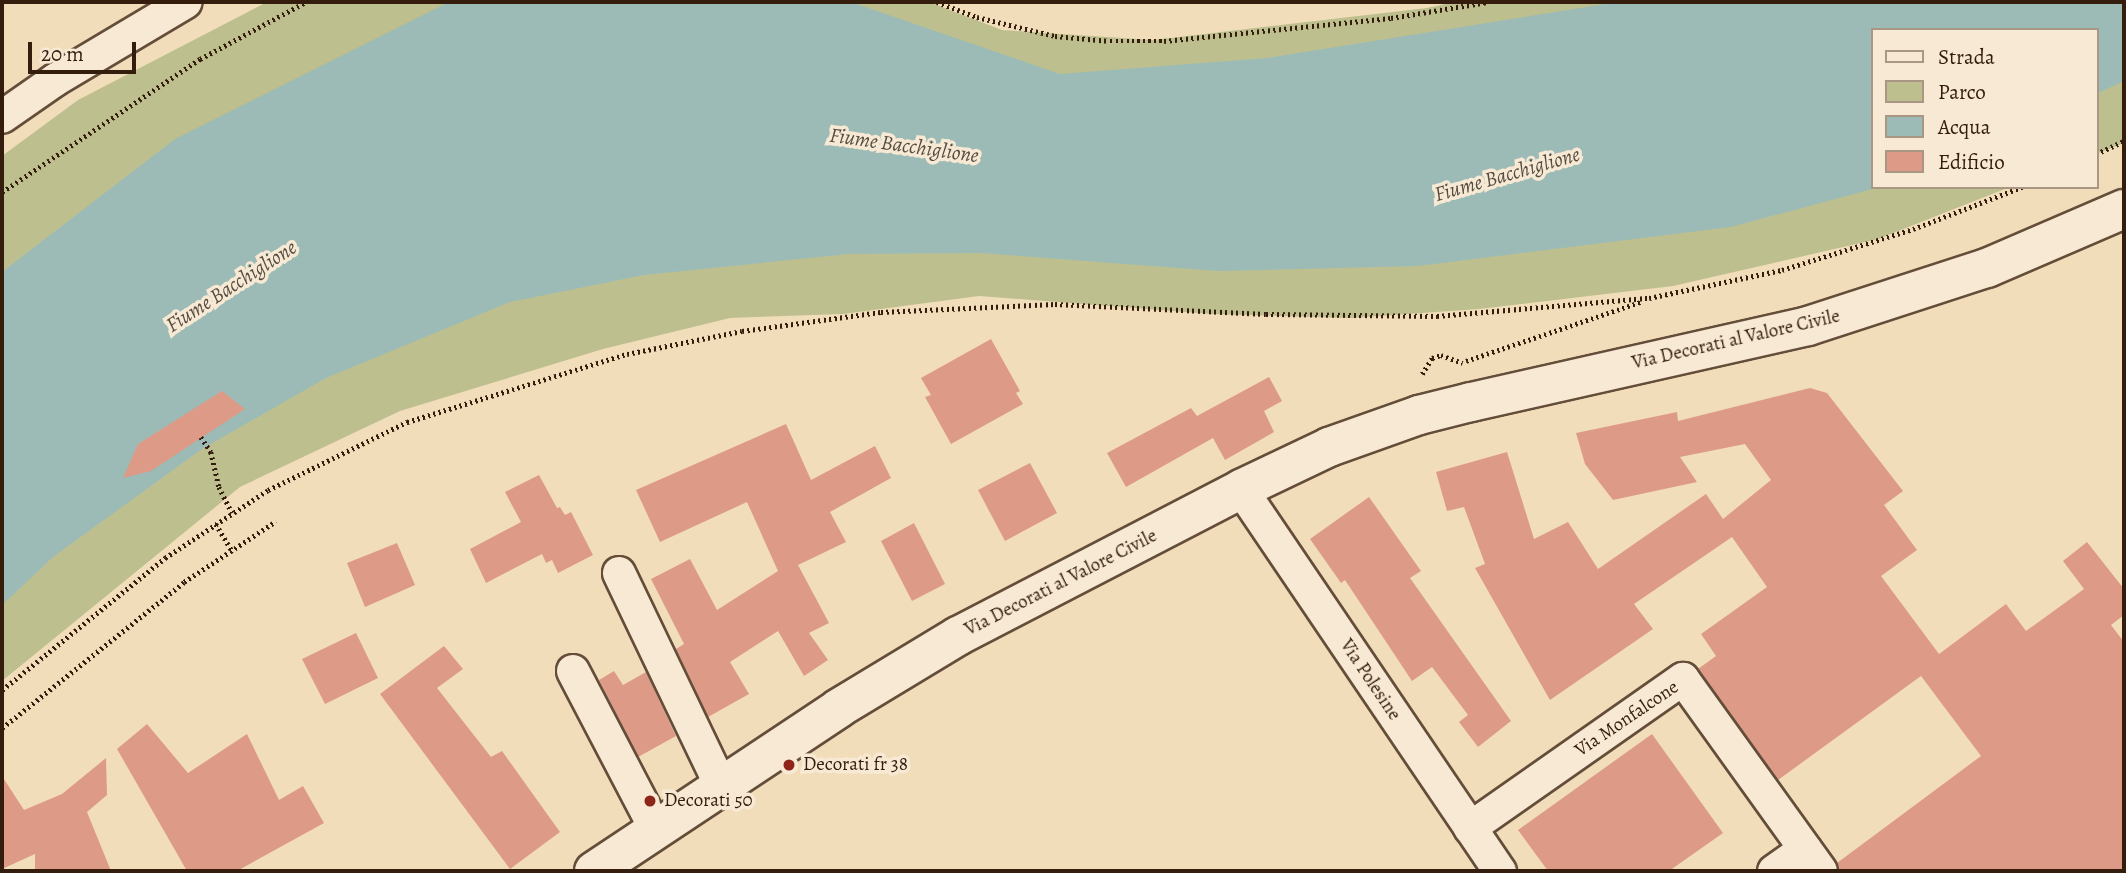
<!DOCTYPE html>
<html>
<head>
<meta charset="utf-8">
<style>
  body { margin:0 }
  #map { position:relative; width:2126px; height:873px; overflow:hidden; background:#f2ddbb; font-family:Alegreya,serif }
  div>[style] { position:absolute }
  .green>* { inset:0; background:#bdc08e }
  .water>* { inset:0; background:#9cbbb6 }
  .building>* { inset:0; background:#dd9b87 }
  .path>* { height:4.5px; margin-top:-2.25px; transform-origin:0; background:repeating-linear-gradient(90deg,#351d0e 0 2px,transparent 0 5.5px) }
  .roads { filter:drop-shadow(2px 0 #644d39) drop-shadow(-2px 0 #644d39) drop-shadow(0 2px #644d39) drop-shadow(0 -2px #644d39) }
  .minor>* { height:32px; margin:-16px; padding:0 16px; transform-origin:16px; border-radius:16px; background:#f7e9d3 }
  .tertiary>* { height:38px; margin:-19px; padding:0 19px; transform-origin:19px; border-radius:19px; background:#f7e9d3 }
  .dots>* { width:19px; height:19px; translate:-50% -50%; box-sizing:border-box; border:4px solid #f7e9d3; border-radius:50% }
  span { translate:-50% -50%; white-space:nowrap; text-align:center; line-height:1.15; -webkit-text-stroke:7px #f7e9d3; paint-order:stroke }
  .street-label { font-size:19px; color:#351d0e }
  .poi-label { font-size:19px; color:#351d0e }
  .left { translate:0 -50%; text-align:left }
  .water-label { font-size:21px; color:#544c40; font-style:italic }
  .frame { position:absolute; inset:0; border:4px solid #351d0e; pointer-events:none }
  .legend { position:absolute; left:1871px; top:28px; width:228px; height:161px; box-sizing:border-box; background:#f7e9d3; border:2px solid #a99784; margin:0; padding:9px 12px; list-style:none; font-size:21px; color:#351d0e }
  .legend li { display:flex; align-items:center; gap:14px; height:35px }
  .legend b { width:35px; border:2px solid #a99784 }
  .scale { position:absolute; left:28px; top:42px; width:108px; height:32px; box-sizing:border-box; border:4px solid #351d0e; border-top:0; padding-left:9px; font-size:21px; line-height:24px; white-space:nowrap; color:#351d0e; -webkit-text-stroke:5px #f7e9d3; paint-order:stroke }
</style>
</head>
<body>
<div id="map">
  <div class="green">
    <i style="clip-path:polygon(267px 2px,929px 2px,1002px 30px,1153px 40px,1427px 8px,1455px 2px,2124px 2px,2124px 143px,2096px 154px,2096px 30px,1872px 30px,1872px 187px,2010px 187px,1878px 239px,1673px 286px,1479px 309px,1351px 318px,1211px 314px,979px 296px,843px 314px,730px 318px,603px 349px,400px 411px,240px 487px,2px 681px,2px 156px,78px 100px)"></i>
  </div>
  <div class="water">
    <i style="clip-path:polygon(449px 2px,851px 2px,1060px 74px,1267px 58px,1618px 2px,2124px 2px,2124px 81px,2096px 94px,2096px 30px,1872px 30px,1872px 187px,1880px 187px,1731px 227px,1418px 266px,1218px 271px,980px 253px,848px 254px,644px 275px,510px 302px,326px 378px,202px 449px,53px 557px,2px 605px,2px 272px,175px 139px)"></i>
  </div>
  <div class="building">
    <i style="clip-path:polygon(991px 339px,1020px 391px,1016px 393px,1023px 404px,951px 444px,925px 397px,931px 395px,921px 378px)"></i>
    <i style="clip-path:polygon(1269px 377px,1282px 401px,1264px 411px,1274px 432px,1225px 460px,1213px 438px,1126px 487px,1107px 453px,1191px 408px,1197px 416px)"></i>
    <i style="clip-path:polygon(1810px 388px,1827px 393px,1903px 491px,1884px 505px,1917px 550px,1881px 576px,1939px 654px,2006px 604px,2026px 631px,2084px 589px,2063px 561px,2087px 542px,2124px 589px,2124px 615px,2111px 625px,2124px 642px,2124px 871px,1839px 871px,1837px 863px,1981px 756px,1921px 676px,1778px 780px,1698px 669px,1716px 656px,1701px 634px,1767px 587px,1732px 537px,1634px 604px,1653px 629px,1550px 700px,1475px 568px,1485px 564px,1464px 507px,1447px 511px,1436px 472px,1507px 452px,1534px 539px,1568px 522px,1598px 569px,1706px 494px,1723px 519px,1771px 480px,1745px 444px,1680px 457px,1697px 482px,1613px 500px,1585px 464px,1576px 433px,1677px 412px,1678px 421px)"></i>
    <i style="clip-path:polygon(222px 391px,245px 409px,151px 471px,123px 478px,138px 444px)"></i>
    <i style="clip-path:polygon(786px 424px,811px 480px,875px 446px,891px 478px,830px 512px,846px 542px,798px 565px,829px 623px,809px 633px,828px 660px,804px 676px,778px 631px,730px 662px,749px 694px,708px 717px,676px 649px,684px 644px,651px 579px,690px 559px,717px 610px,778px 571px,747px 502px,660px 542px,636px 490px)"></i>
    <i style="clip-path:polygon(1030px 463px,1057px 513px,1005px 541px,978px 490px)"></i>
    <i style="clip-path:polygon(539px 475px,557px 508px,560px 507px,565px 515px,571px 512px,593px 555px,558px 573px,552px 560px,546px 563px,542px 554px,486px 583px,470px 549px,521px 522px,505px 492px)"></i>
    <i style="clip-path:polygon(1369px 497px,1421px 571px,1410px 578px,1511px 721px,1478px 747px,1459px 722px,1468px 715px,1432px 667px,1412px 681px,1345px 580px,1341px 583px,1310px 539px)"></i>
    <i style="clip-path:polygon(914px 523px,945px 584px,912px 601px,881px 541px)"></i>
    <i style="clip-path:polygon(397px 543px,415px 585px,365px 607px,347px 563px)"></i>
    <i style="clip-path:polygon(356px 633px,378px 678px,325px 704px,302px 659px)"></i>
    <i style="clip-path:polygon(444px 646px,463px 669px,437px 688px,491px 757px,502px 751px,560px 832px,510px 869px,380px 694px)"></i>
    <i style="clip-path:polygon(614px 671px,623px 685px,646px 672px,676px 736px,638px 757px,599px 680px)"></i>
    <i style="clip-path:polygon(147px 724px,188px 773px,247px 734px,279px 800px,303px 786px,324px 823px,237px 871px,187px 871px,117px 749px)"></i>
    <i style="clip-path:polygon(1652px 734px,1723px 833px,1669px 871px,1548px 871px,1518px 830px)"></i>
    <i style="clip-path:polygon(106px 758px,107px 795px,87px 812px,111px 871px,35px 871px,35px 854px,2px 869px,2px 776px,24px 810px,62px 794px)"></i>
  </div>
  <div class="path">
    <i style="left:937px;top:2px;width:43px;rotate:20.6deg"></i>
    <i style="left:977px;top:17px;width:80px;rotate:13.7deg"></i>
    <i style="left:1055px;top:36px;width:55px;rotate:5.2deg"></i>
    <i style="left:1110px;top:41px;width:54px"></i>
    <i style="left:1164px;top:41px;width:228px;rotate:-5.8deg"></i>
    <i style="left:1391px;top:18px;width:98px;rotate:-9.4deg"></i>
    <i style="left:2096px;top:154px;width:31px;rotate:-25deg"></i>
    <i style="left:2px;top:192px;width:239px;rotate:-33.9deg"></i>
    <i style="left:200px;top:59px;width:120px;rotate:-28.3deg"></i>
    <i style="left:1466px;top:361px;width:184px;rotate:-18.7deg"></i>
    <i style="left:1422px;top:374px;width:19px;rotate:-58deg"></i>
    <i style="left:1432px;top:358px;width:9px;rotate:-18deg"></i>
    <i style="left:1441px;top:355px;width:23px;rotate:20deg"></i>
    <i style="left:201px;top:437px;width:18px;rotate:56deg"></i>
    <i style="left:211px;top:452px;width:36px;rotate:77deg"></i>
    <i style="left:219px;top:487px;width:29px;rotate:63deg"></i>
    <i style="left:216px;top:524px;width:33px;rotate:59deg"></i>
    <i style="left:2px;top:690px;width:210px;rotate:-39deg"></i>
    <i style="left:165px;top:558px;width:123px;rotate:-33.4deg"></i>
    <i style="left:268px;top:490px;width:155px;rotate:-26.1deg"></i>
    <i style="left:407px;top:422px;width:230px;rotate:-17.2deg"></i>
    <i style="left:627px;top:354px;width:117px;rotate:-11.3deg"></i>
    <i style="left:742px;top:331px;width:140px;rotate:-7.8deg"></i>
    <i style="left:881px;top:312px;width:174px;rotate:-2.6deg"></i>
    <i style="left:1055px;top:304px;width:211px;rotate:2.7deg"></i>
    <i style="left:1266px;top:314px;width:171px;rotate:0.7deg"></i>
    <i style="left:1437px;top:316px;width:213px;rotate:-4.9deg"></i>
    <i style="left:1649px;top:298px;width:136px;rotate:-11.9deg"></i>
    <i style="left:1782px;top:270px;width:137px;rotate:-17.4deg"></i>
    <i style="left:1913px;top:229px;width:117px;rotate:-21.1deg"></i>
    <i style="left:2px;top:728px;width:233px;rotate:-38.7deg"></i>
    <i style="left:184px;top:582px;width:110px;rotate:-33.5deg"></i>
  </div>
  <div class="roads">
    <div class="minor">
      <i style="left:2px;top:117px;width:65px;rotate:-34.9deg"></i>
      <i style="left:55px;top:80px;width:152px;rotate:-30.8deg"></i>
      <i style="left:1241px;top:489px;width:462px;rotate:55.9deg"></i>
      <i style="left:619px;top:573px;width:236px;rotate:64.4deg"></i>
      <i style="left:573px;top:671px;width:179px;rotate:62.4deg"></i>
      <i style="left:1470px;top:828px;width:260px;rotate:-35deg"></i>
      <i style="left:1683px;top:679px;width:236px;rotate:54.3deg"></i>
      <i style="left:1774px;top:871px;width:38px;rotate:-35deg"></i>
    </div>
    <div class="tertiary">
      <i style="left:594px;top:871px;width:294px;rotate:-33.6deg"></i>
      <i style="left:839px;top:708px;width:139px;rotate:-31.2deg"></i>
      <i style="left:958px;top:636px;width:319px;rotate:-27.4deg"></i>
      <i style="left:1241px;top:489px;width:98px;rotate:-25.5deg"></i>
      <i style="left:1329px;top:447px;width:96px;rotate:-19.6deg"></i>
      <i style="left:1419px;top:415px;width:54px;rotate:-14deg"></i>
      <i style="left:1471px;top:402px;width:345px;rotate:-12.7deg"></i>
      <i style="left:1808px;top:326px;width:188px;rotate:-18deg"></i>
      <i style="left:1987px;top:268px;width:149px;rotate:-23.3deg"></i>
    </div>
  </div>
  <div class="dots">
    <i style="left:789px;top:765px;background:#8f2418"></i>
    <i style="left:650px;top:801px;background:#8f2418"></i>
  </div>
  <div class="street-label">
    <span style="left:1736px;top:340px;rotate:-13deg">Via Decorati al Valore Civile</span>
    <span style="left:1061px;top:583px;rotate:-27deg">Via Decorati al Valore Civile</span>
    <span style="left:1370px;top:680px;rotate:56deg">Via Polesine</span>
    <span style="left:1627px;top:719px;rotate:-34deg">Via Monfalcone</span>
  </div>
  <div class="poi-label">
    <span class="left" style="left:803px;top:765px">Decorati fr 38</span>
    <span class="left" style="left:664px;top:801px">Decorati 50</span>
  </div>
  <div class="water-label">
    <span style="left:904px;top:145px;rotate:8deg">Fiume Bacchiglione</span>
    <span style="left:1507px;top:174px;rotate:-16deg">Fiume Bacchiglione</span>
    <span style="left:231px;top:286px;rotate:-33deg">Fiume Bacchiglione</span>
  </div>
  <div class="frame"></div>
  <ul class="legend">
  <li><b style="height:9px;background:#f7e9d3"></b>Strada</li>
  <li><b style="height:19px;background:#bdc08e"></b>Parco</li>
  <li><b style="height:19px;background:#9cbbb6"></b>Acqua</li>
  <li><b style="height:19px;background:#dd9b87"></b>Edificio</li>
  </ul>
  <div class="scale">20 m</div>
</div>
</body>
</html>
